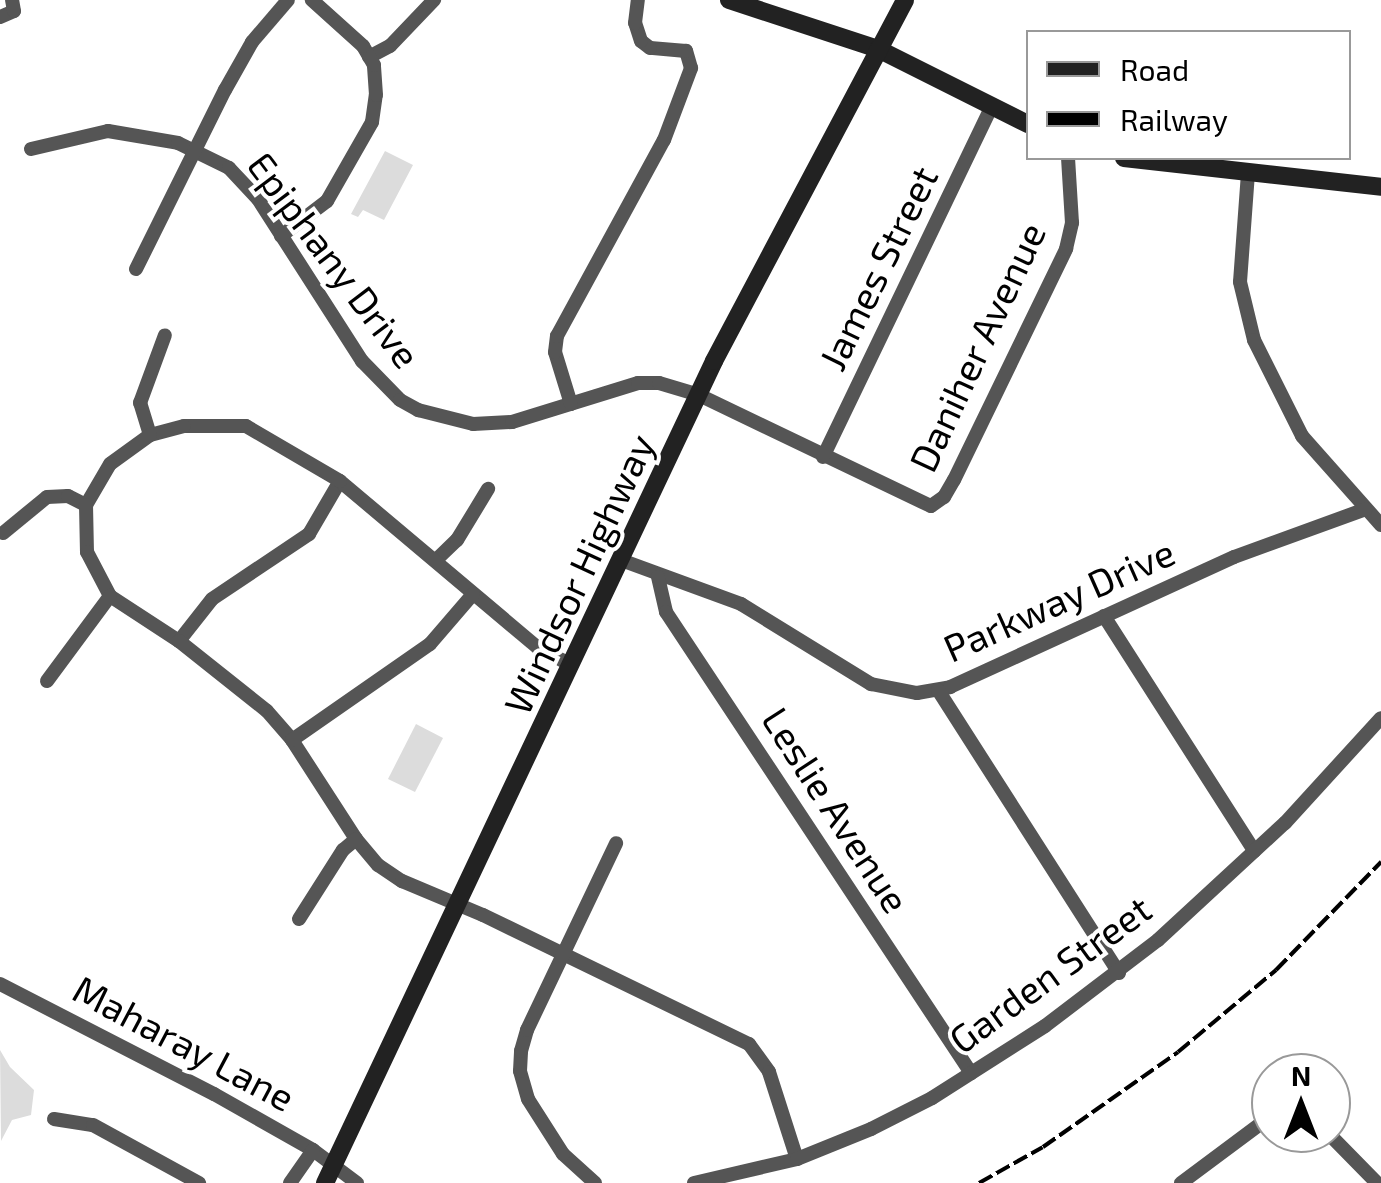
<!DOCTYPE html>
<html>
<head>
<meta charset="utf-8">
<style>
  body { margin:0 }
  #map { position:relative; width:1381px; height:1183px; overflow:hidden; background:#fff; font-family:"Exo 2",sans-serif }
  div>[style] { position:absolute }
  .green>* { inset:0; background:#dcdcdc }
  .street>* { height:14px; margin:-7px; padding:0 7px; transform-origin:7px; border-radius:7px; background:#555 }
  .secondary>* { height:18px; margin:-9px; padding:0 9px; transform-origin:9px; border-radius:9px; background:#222 }
  .rail>* { height:4px; margin-top:-2px; transform-origin:0; background:repeating-linear-gradient(90deg,#000 0 15px,transparent 0 20px) }
  span { translate:-50% -50%; white-space:nowrap; text-align:center; line-height:1.15; -webkit-text-stroke:8px #fff; paint-order:stroke }
  .street-label { font-size:38px; color:#000 }
  .legend { position:absolute; left:1026px; top:30px; width:325px; height:130px; box-sizing:border-box; background:#fff; border:2px solid #999; margin:0; padding:12px 18px; list-style:none; font-size:30px; color:#000 }
  .legend li { display:flex; align-items:center; gap:20px; height:50px }
  .legend b { width:50px; border:2px solid #999 }
  .north { position:absolute; left:1251px; top:1053px; width:100px; height:100px; box-sizing:border-box; background:#fff; border:2px solid #999; border-radius:50%; rotate:0deg; font-size:28px; font-weight:700; line-height:40px; text-align:center; color:#000 }
  .north::after { content:''; display:block; margin:auto; width:35px; height:45px; background:#000; clip-path:polygon(50% 0,100% 100%,50% 72%,0 100%) }
</style>
</head>
<body>
<div id="map">
  <div class="green">
    <i style="clip-path:polygon(385px 151px,413px 165px,384px 220px,363px 210px,358px 217px,351px 214px)"></i>
    <i style="clip-path:polygon(416px 724px,443px 738px,415px 792px,388px 779px)"></i>
    <i style="clip-path:polygon(0 1050px,10px 1067px,34px 1090px,31px 1115px,12px 1120px,1px 1141px)"></i>
  </div>
  <div class="street">
    <i style="left:0;top:17px;width:15px;rotate:-23deg"></i>
    <i style="left:14px;top:11px;width:11px;rotate:-100deg"></i>
    <i style="left:369px;top:57px;width:24px;rotate:-28deg"></i>
    <i style="left:390px;top:46px;width:64px;rotate:-46.3deg"></i>
    <i style="left:31px;top:149px;width:79px;rotate:-13.2deg"></i>
    <i style="left:108px;top:131px;width:71px;rotate:9.7deg"></i>
    <i style="left:178px;top:143px;width:57px;rotate:26.1deg"></i>
    <i style="left:229px;top:168px;width:42px;rotate:46.9deg"></i>
    <i style="left:258px;top:199px;width:193px;rotate:57.3deg"></i>
    <i style="left:362px;top:361px;width:54px;rotate:45.7deg"></i>
    <i style="left:400px;top:400px;width:21px;rotate:29deg"></i>
    <i style="left:418px;top:410px;width:57px;rotate:14.3deg"></i>
    <i style="left:473px;top:424px;width:39px;rotate:-3deg"></i>
    <i style="left:512px;top:422px;width:132px;rotate:-17.2deg"></i>
    <i style="left:638px;top:383px;width:21px"></i>
    <i style="left:659px;top:383px;width:42px;rotate:16.7deg"></i>
    <i style="left:699px;top:395px;width:257px;rotate:25.6deg"></i>
    <i style="left:931px;top:506px;width:16px;rotate:-35deg"></i>
    <i style="left:944px;top:497px;width:20px;rotate:-60deg"></i>
    <i style="left:954px;top:480px;width:257px;rotate:-64.1deg"></i>
    <i style="left:1066px;top:249px;width:27px;rotate:-77deg"></i>
    <i style="left:1072px;top:223px;width:65px;rotate:-93.5deg"></i>
    <i style="left:1248px;top:173px;width:109px;rotate:94.2deg"></i>
    <i style="left:1240px;top:282px;width:60px;rotate:76.4deg"></i>
    <i style="left:1254px;top:340px;width:107px;rotate:63.4deg"></i>
    <i style="left:1302px;top:436px;width:119px;rotate:48.4deg"></i>
    <i style="left:281px;top:236px;width:58px;rotate:-37.3deg"></i>
    <i style="left:327px;top:201px;width:91px;rotate:-60.3deg"></i>
    <i style="left:372px;top:122px;width:27px;rotate:-82deg"></i>
    <i style="left:376px;top:95px;width:30px;rotate:-94deg"></i>
    <i style="left:374px;top:65px;width:22px;rotate:-120deg"></i>
    <i style="left:363px;top:46px;width:69px;rotate:-138deg"></i>
    <i style="left:136px;top:269px;width:200px;rotate:-63.6deg"></i>
    <i style="left:225px;top:90px;width:55px;rotate:-60.6deg"></i>
    <i style="left:252px;top:42px;width:55px;rotate:-49.4deg"></i>
    <i style="left:571px;top:404px;width:54px;rotate:-107.1deg"></i>
    <i style="left:555px;top:352px;width:16px;rotate:-83deg"></i>
    <i style="left:557px;top:336px;width:223px;rotate:-61.4deg"></i>
    <i style="left:664px;top:140px;width:77px;rotate:-69.4deg"></i>
    <i style="left:691px;top:68px;width:18px;rotate:-106deg"></i>
    <i style="left:686px;top:51px;width:36px;rotate:-175deg"></i>
    <i style="left:650px;top:48px;width:11px;rotate:-142deg"></i>
    <i style="left:641px;top:41px;width:19px;rotate:-108deg"></i>
    <i style="left:635px;top:23px;width:23px;rotate:-83deg"></i>
    <i style="left:150px;top:435px;width:34px;rotate:-107deg"></i>
    <i style="left:140px;top:403px;width:72px;rotate:-69.8deg"></i>
    <i style="left:823px;top:457px;width:390px;rotate:-64.3deg"></i>
    <i style="left:3px;top:533px;width:57px;rotate:-39.3deg"></i>
    <i style="left:47px;top:497px;width:21px;rotate:-3deg"></i>
    <i style="left:68px;top:496px;width:20px;rotate:27deg"></i>
    <i style="left:436px;top:560px;width:29px;rotate:-44deg"></i>
    <i style="left:457px;top:540px;width:60px;rotate:-58.7deg"></i>
    <i style="left:621px;top:560px;width:128px;rotate:20.1deg"></i>
    <i style="left:741px;top:604px;width:153px;rotate:31.6deg"></i>
    <i style="left:871px;top:684px;width:47px;rotate:11.1deg"></i>
    <i style="left:917px;top:693px;width:34px;rotate:-10deg"></i>
    <i style="left:950px;top:687px;width:312px;rotate:-24.6deg"></i>
    <i style="left:1234px;top:557px;width:140px;rotate:-20deg"></i>
    <i style="left:658px;top:577px;width:36px;rotate:77deg"></i>
    <i style="left:666px;top:612px;width:553px;rotate:56.51deg"></i>
    <i style="left:1104px;top:616px;width:279px;rotate:57.4deg"></i>
    <i style="left:179px;top:641px;width:53px;rotate:-51.8deg"></i>
    <i style="left:212px;top:599px;width:117px;rotate:-33.8deg"></i>
    <i style="left:309px;top:534px;width:61px;rotate:-59.7deg"></i>
    <i style="left:571px;top:665px;width:38px;rotate:-152deg"></i>
    <i style="left:537px;top:647px;width:258px;rotate:-139.9deg"></i>
    <i style="left:340px;top:481px;width:109px;rotate:-149.7deg"></i>
    <i style="left:246px;top:426px;width:62px;rotate:180deg"></i>
    <i style="left:184px;top:426px;width:35px;rotate:165deg"></i>
    <i style="left:150px;top:435px;width:49px;rotate:144.1deg"></i>
    <i style="left:110px;top:464px;width:48px;rotate:120.3deg"></i>
    <i style="left:86px;top:505px;width:47px;rotate:88.8deg"></i>
    <i style="left:87px;top:552px;width:50px;rotate:62.4deg"></i>
    <i style="left:110px;top:596px;width:82px;rotate:33.1deg"></i>
    <i style="left:179px;top:641px;width:112px;rotate:38.5deg"></i>
    <i style="left:267px;top:711px;width:38px;rotate:49deg"></i>
    <i style="left:292px;top:740px;width:118px;rotate:57.1deg"></i>
    <i style="left:356px;top:839px;width:34px;rotate:50deg"></i>
    <i style="left:378px;top:865px;width:29px;rotate:34deg"></i>
    <i style="left:402px;top:881px;width:88px;rotate:22.8deg"></i>
    <i style="left:483px;top:915px;width:296px;rotate:25.9deg"></i>
    <i style="left:749px;top:1044px;width:34px;rotate:54deg"></i>
    <i style="left:769px;top:1072px;width:91px;rotate:72.2deg"></i>
    <i style="left:47px;top:681px;width:106px;rotate:-53.5deg"></i>
    <i style="left:938px;top:690px;width:336px;rotate:57.4deg"></i>
    <i style="left:292px;top:740px;width:168px;rotate:-34.8deg"></i>
    <i style="left:430px;top:644px;width:66px;rotate:-49.3deg"></i>
    <i style="left:299px;top:919px;width:82px;rotate:-57.5deg"></i>
    <i style="left:343px;top:850px;width:17px;rotate:-40deg"></i>
    <i style="left:0;top:984px;width:241px;rotate:27.2deg"></i>
    <i style="left:214px;top:1094px;width:114px;rotate:29.5deg"></i>
    <i style="left:313px;top:1150px;width:55px;rotate:36.9deg"></i>
    <i style="left:54px;top:1119px;width:39px;rotate:9deg"></i>
    <i style="left:93px;top:1125px;width:121px;rotate:28.7deg"></i>
    <i style="left:1328px;top:1133px;width:70px;rotate:45.6deg"></i>
    <i style="left:290px;top:1183px;width:40px;rotate:-55.1deg"></i>
    <i style="left:595px;top:1183px;width:43px;rotate:-137.8deg"></i>
    <i style="left:563px;top:1154px;width:65px;rotate:-122.5deg"></i>
    <i style="left:528px;top:1099px;width:29px;rotate:-106deg"></i>
    <i style="left:520px;top:1071px;width:20px;rotate:-87deg"></i>
    <i style="left:521px;top:1051px;width:22px;rotate:-74deg"></i>
    <i style="left:527px;top:1030px;width:207px;rotate:-64.5deg"></i>
    <i style="left:694px;top:1183px;width:106px;rotate:-13.1deg"></i>
    <i style="left:797px;top:1159px;width:80px;rotate:-22.1deg"></i>
    <i style="left:871px;top:1129px;width:68px;rotate:-26.9deg"></i>
    <i style="left:932px;top:1098px;width:134px;rotate:-32.5deg"></i>
    <i style="left:1045px;top:1026px;width:142px;rotate:-37.3deg"></i>
    <i style="left:1158px;top:940px;width:173px;rotate:-42.7deg"></i>
    <i style="left:1285px;top:823px;width:142px;rotate:-47.6deg"></i>
    <i style="left:1181px;top:1183px;width:112px;rotate:-36.7deg"></i>
  </div>
  <div class="secondary">
    <i style="left:729px;top:0;width:157px;rotate:18.2deg"></i>
    <i style="left:878px;top:49px;width:168px;rotate:26.6deg"></i>
    <i style="left:1124px;top:158px;width:259px;rotate:6.4deg"></i>
    <i style="left:325px;top:1183px;width:909px;rotate:-64.67deg"></i>
    <i style="left:714px;top:361px;width:408px;rotate:-62.1deg"></i>
  </div>
  <div class="rail">
    <i style="left:979px;top:1183px;width:73px;rotate:-29.4deg"></i>
    <i style="left:1043px;top:1147px;width:165px;rotate:-35.1deg"></i>
    <i style="left:1178px;top:1052px;width:128px;rotate:-39.9deg"></i>
    <i style="left:1276px;top:970px;width:151px;rotate:-45.8deg"></i>
  </div>
  <div class="street-label">
    <span style="left:334px;top:260px;rotate:53deg">Epiphany Drive</span>
    <span style="left:878px;top:268px;rotate:-64deg">James Street</span>
    <span style="left:977px;top:347px;rotate:-65deg">Daniher Avenue</span>
    <span style="left:579px;top:574px;rotate:-65deg">Windsor Highway</span>
    <span style="left:1059px;top:600px;rotate:-24deg">Parkway Drive</span>
    <span style="left:836px;top:810px;rotate:57deg">Leslie Avenue</span>
    <span style="left:1050px;top:974px;rotate:-36deg">Garden Street</span>
    <span style="left:184px;top:1043px;rotate:28deg">Maharay Lane</span>
  </div>
  <ul class="legend">
  <li><b style="height:12px;background:#222"></b>Road</li>
  <li><b style="height:12px;background:#000"></b>Railway</li>
  </ul>
  <div class="north">N</div>
</div>
</body>
</html>
